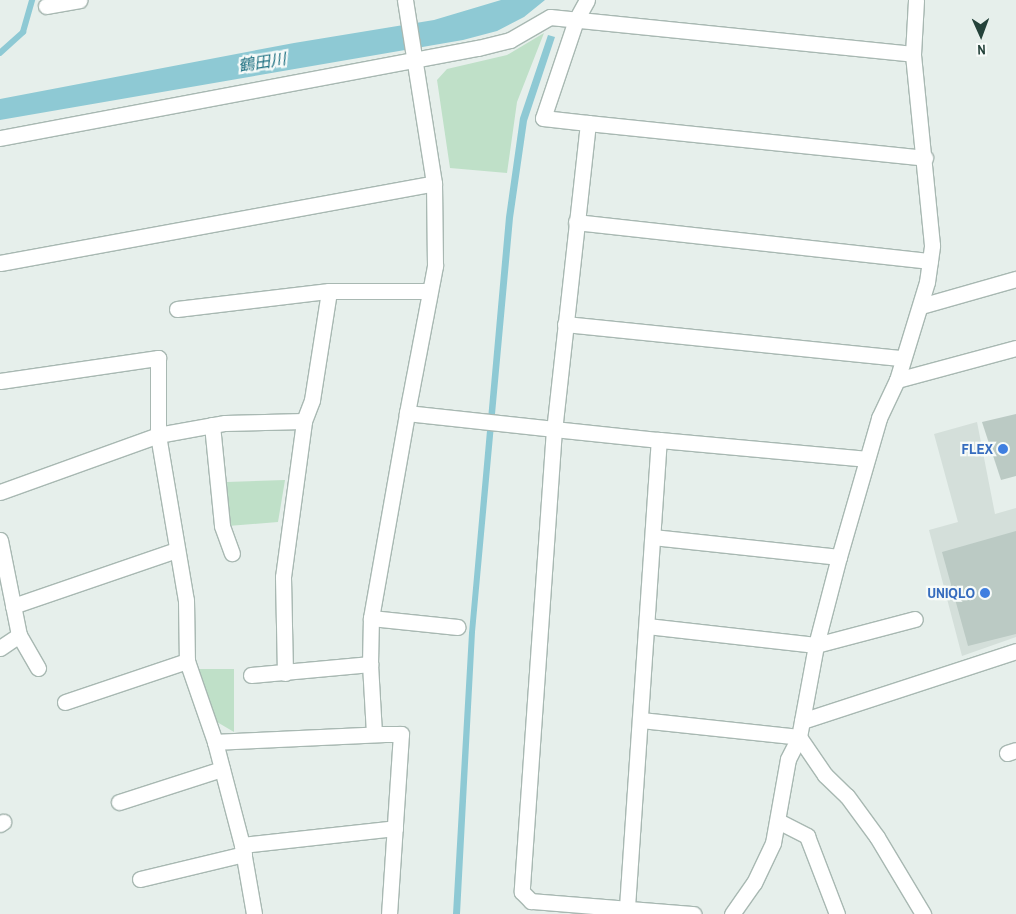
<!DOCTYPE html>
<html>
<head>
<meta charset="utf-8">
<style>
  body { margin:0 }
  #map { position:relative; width:1016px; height:914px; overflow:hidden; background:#e6efeb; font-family:"Archivo Narrow","Noto Sans JP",sans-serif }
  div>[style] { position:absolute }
  .built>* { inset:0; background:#d4dfda }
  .green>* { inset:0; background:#bfe0c8 }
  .water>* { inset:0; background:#8ec9d4 }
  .stream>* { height:5.5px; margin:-2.75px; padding:0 2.75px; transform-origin:2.75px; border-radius:2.75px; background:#8ec9d4 }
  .building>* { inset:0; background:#bbcac4 }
  .roads { filter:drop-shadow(1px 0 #a8b8b2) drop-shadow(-1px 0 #a8b8b2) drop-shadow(0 1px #a8b8b2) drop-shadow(0 -1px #a8b8b2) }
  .street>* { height:15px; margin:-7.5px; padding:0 7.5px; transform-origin:7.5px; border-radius:7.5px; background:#fff }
  .dots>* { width:14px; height:14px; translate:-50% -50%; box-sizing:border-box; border:2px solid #f7fbf9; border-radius:50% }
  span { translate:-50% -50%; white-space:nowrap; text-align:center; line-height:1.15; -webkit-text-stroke:4.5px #f7fbf9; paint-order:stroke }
  .shop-label { font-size:15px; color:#366cbe; font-weight:700 }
  .right { translate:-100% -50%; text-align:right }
  .water-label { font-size:16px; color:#1c6f80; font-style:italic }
  .north { position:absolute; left:956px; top:10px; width:50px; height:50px; -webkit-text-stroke:4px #f7fbf9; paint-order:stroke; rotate:178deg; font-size:14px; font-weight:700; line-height:20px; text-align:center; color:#24423a }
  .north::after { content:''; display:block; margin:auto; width:18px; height:22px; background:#24423a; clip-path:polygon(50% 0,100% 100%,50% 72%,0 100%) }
</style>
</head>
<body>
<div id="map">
  <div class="built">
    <i style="clip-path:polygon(977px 422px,995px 514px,1016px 508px,1016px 637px,962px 656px,929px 530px,958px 522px,934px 434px)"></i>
  </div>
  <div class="green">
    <i style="clip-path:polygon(544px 33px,517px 102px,507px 173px,450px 168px,437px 80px,447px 69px,507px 55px)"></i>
    <i style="clip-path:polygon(285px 480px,278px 522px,228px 526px,227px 482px)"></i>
    <i style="clip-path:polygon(197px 669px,234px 669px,234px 732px,217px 722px)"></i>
  </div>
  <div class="water">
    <i style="clip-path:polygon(501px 0,545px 0,524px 17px,497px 31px,463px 40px,0 120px,0 99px,294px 43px,434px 20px)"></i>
    <i style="clip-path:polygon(548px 35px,555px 37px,527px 121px,513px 218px,475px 632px,460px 914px,453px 914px,469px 633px,506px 217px,520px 118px)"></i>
  </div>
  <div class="stream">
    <i style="left:0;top:53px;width:31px;rotate:-42deg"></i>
    <i style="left:23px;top:32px;width:33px;rotate:-74deg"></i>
  </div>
  <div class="building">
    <i style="clip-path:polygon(1016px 414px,1016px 476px,1001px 480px,982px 422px)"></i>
    <i style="clip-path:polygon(1016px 531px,1016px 634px,968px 646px,942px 552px)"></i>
  </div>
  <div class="roads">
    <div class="street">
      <i style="left:405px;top:0;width:185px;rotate:81deg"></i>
      <i style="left:587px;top:0;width:23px;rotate:119deg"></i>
      <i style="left:576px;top:20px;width:103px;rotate:108.6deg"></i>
      <i style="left:543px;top:118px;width:45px;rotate:6.3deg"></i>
      <i style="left:588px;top:123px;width:308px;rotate:96.3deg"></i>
      <i style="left:554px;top:429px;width:106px;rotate:6deg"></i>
      <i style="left:46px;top:6px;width:34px;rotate:-10deg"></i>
      <i style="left:588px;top:123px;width:339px;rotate:5.9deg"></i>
      <i style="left:0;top:138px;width:486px;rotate:-10.7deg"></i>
      <i style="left:478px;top:48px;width:33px;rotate:-14deg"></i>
      <i style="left:510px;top:40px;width:46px;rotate:-29.9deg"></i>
      <i style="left:550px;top:17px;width:365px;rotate:5.8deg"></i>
      <i style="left:576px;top:222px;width:356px;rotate:6.3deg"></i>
      <i style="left:0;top:263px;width:441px;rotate:-10.4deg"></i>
      <i style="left:434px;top:183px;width:83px;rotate:89.3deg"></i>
      <i style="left:435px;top:266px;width:150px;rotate:100.8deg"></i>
      <i style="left:407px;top:413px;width:148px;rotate:6.2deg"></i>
      <i style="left:554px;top:429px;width:464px;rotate:94deg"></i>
      <i style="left:522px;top:892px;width:13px;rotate:45deg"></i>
      <i style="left:531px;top:901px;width:163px;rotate:4.6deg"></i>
      <i style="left:921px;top:306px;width:99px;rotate:-15.9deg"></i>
      <i style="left:177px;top:309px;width:153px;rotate:-6.8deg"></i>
      <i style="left:329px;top:291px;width:100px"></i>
      <i style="left:565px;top:324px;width:339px;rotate:5.8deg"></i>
      <i style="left:897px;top:380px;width:123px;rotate:-15.1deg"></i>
      <i style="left:0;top:381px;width:160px;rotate:-8.3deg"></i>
      <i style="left:158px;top:358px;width:77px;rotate:90deg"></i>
      <i style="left:158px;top:435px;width:167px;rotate:80.4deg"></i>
      <i style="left:186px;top:600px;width:61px;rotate:89.1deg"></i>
      <i style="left:187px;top:661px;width:86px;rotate:70.9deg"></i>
      <i style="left:215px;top:742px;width:106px;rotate:75.3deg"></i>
      <i style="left:242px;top:845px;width:70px;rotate:80.1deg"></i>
      <i style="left:212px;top:425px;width:101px;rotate:84.3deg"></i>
      <i style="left:222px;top:526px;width:29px;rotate:70deg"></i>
      <i style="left:0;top:492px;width:168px;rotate:-19.8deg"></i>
      <i style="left:158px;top:435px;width:68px;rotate:-10.2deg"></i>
      <i style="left:225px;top:423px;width:79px;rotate:-1.5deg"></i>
      <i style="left:653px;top:537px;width:187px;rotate:6.1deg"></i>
      <i style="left:0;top:540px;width:97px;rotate:78.7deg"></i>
      <i style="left:19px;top:635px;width:38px;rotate:60deg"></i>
      <i style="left:13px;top:606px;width:173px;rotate:-18.9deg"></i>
      <i style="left:371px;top:618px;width:87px;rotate:5.9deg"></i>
      <i style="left:647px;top:626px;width:170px;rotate:6.4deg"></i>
      <i style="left:816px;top:645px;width:102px;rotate:-14.7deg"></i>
      <i style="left:0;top:648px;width:23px;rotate:-34deg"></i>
      <i style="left:370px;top:664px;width:70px;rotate:86.7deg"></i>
      <i style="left:374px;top:734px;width:27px"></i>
      <i style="left:401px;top:734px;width:180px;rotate:93.8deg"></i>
      <i style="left:285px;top:673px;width:96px;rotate:-91.2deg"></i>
      <i style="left:283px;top:577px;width:157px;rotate:-82.3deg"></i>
      <i style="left:304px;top:421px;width:22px;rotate:-69deg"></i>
      <i style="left:312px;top:400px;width:110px;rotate:-81.1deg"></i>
      <i style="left:251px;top:675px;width:120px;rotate:-5.3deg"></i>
      <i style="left:370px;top:664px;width:46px;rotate:-88.8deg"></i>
      <i style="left:371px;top:618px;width:208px;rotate:-80deg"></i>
      <i style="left:65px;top:702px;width:129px;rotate:-18.6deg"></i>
      <i style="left:641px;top:720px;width:159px;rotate:6.1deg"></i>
      <i style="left:799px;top:737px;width:46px;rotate:55.6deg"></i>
      <i style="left:825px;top:775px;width:30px;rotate:44deg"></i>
      <i style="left:847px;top:796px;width:51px;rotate:53.8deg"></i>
      <i style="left:877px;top:837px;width:90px;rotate:59.1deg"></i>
      <i style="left:802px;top:721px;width:225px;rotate:-18.1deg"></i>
      <i style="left:215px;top:742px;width:168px;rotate:-2.7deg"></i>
      <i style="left:1007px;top:753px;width:9px;rotate:-18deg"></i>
      <i style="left:119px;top:802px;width:108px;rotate:-17.8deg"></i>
      <i style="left:778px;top:821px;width:33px;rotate:27deg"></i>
      <i style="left:807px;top:836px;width:84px;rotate:69deg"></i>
      <i style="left:0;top:824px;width:4px;rotate:-34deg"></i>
      <i style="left:242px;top:845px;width:154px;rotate:-6.3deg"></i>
      <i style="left:140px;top:879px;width:107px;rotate:-13.5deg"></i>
      <i style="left:627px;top:907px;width:468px;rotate:-86.1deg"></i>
      <i style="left:659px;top:440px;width:208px;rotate:5.2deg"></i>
      <i style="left:732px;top:914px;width:38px;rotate:-55deg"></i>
      <i style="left:754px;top:883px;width:44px;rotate:-64.6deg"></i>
      <i style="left:773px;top:843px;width:85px;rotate:-79.9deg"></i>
      <i style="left:788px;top:759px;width:25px;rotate:-63deg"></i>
      <i style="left:799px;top:737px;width:94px;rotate:-79.5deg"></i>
      <i style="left:816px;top:645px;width:91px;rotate:-75.4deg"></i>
      <i style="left:839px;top:557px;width:145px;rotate:-73.9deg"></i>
      <i style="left:879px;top:418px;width:42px;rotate:-64.7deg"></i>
      <i style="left:897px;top:380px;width:102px;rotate:-73deg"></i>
      <i style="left:927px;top:282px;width:37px;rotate:-82deg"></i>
      <i style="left:932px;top:245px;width:192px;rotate:-95.7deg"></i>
      <i style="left:913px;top:54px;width:54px;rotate:-86.8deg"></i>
    </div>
  </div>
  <div class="dots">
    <i style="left:1003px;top:449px;background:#3f7fe0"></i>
    <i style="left:985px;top:593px;background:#3f7fe0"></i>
  </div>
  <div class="shop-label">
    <span class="right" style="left:993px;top:449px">FLEX</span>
    <span class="right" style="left:975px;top:593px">UNIQLO</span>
  </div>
  <div class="water-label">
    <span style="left:262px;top:62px;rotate:-9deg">鶴田川</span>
  </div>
  <div class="north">N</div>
</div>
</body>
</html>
